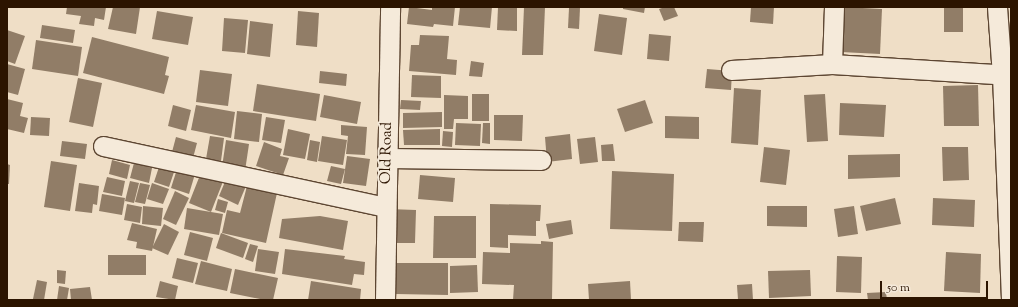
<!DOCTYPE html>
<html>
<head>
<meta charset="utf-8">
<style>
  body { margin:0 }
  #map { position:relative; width:1018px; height:307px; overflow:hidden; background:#efdec6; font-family:"Sorts Mill Goudy",serif }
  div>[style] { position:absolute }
  .building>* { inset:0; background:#917d67 }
  .roads { filter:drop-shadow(1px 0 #5d4632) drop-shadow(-1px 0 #5d4632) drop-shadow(0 1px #5d4632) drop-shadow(0 -1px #5d4632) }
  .minor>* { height:19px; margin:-9.5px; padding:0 9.5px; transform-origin:9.5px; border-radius:9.5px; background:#f5eada }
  span { translate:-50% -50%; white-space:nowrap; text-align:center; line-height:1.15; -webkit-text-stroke:4px #f5eada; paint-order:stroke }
  .street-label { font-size:15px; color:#2c1400 }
  .frame { position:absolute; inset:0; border:8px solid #2c1400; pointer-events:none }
  .scale { position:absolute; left:880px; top:281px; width:108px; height:18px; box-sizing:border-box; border:2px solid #2c1400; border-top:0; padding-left:5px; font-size:12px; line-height:14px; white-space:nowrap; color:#2c1400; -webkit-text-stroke:3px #f5eada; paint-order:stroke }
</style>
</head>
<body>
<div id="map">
  <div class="building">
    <i style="clip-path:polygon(67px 7px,106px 7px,104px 20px,95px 18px,94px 26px,79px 24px,81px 16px,66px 14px)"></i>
    <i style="clip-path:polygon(113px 7px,140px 7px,136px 34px,108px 29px)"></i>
    <i style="clip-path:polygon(409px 7px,432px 10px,432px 7px,455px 7px,453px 26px,434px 24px,433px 27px,407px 24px)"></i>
    <i style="clip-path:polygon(460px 7px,492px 7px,490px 28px,458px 25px)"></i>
    <i style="clip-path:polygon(498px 7px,517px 7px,517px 31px,497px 30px)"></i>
    <i style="clip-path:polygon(524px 7px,545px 7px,543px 55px,522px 55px)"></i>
    <i style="clip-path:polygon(623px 7px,645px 7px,644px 13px,623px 9px)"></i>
    <i style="clip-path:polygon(665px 7px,674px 7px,678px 16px,664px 21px,659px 9px)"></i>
    <i style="clip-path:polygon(751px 7px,774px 7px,773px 24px,750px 22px)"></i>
    <i style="clip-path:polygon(843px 7px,882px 9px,880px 54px,841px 52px)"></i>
    <i style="clip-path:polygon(944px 7px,963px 7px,963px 32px,944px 32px)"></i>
    <i style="clip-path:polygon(569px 8px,580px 8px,579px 29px,568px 28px)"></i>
    <i style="clip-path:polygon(157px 11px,193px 17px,188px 45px,152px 39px)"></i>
    <i style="clip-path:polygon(298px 11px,319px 13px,317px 47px,296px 45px)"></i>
    <i style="clip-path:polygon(599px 14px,627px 18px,622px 55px,594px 51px)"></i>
    <i style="clip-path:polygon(224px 18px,248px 20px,245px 53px,222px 51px)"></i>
    <i style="clip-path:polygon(250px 21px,273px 24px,270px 57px,247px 54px)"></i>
    <i style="clip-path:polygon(42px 25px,75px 30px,73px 43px,40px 38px)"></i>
    <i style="clip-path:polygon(7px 30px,25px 36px,15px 64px,7px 61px)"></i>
    <i style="clip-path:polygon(649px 34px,671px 36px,669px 61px,647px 59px)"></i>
    <i style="clip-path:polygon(420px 35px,449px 36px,447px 59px,457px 60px,456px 75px,409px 71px,411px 45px,419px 45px)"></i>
    <i style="clip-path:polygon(92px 37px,169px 57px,165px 75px,169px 76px,164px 94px,83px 73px)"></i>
    <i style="clip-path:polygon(36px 40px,82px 47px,78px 76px,32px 69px)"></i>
    <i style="clip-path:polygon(471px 61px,484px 63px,482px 77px,469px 76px)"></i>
    <i style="clip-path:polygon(7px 64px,25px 69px,18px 95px,7px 92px)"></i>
    <i style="clip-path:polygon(707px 69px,732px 71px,731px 90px,705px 88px)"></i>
    <i style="clip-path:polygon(200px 70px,232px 74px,228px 106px,196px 102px)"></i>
    <i style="clip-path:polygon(320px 71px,347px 74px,346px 86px,319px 83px)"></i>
    <i style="clip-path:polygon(412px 75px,441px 76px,441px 98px,411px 97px)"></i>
    <i style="clip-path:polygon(78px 78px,102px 83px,93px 127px,69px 122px)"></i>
    <i style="clip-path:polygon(257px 84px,320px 94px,316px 121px,253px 111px)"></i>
    <i style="clip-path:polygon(978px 85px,979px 126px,944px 126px,943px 86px)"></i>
    <i style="clip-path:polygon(734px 88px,761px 90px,758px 145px,731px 143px)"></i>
    <i style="clip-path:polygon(472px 94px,489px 94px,489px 121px,472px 121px)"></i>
    <i style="clip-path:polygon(825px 94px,828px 141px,807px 142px,804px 95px)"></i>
    <i style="clip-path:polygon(324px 95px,361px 102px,357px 124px,320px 117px)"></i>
    <i style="clip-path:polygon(444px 95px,468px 96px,468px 119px,454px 119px,453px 129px,444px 129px)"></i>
    <i style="clip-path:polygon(7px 99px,23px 103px,20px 116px,28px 118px,24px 133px,7px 129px)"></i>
    <i style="clip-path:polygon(401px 100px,421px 101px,420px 110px,400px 109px)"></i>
    <i style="clip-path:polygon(645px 100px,653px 123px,625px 132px,617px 109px)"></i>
    <i style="clip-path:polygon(840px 103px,886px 105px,884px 137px,839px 135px)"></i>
    <i style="clip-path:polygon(173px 105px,191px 110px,186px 131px,168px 126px)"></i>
    <i style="clip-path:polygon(196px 105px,235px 112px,231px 138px,191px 130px)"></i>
    <i style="clip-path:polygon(237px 111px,262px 114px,259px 142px,234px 139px)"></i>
    <i style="clip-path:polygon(442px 112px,442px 127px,403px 128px,403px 113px)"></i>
    <i style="clip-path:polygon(494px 115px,523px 115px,522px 141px,494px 140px)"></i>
    <i style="clip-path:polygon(665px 116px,699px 117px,699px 139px,665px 138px)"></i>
    <i style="clip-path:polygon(31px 117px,50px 118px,49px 136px,30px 135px)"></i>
    <i style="clip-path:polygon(266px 117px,285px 120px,281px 143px,262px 140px)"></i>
    <i style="clip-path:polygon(456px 123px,481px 124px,480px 146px,455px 145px)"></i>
    <i style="clip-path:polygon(483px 123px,490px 123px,490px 144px,482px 143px)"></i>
    <i style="clip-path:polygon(341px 125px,367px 127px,365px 155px,346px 154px,348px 136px,341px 135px)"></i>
    <i style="clip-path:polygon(288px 129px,310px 134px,305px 159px,283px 155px)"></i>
    <i style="clip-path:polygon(440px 129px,440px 145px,404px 145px,403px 130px)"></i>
    <i style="clip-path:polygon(443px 131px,453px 132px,452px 147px,442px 146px)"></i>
    <i style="clip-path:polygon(570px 134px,572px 159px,547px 162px,545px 137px)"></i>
    <i style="clip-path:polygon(210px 136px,224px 138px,221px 161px,206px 159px)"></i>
    <i style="clip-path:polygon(322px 136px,347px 140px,343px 165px,318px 161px)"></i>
    <i style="clip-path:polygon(176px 137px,197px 143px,193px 158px,172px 152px)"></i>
    <i style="clip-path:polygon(595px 137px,598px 162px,580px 164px,577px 139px)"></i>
    <i style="clip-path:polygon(226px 140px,249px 144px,245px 171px,222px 167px)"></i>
    <i style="clip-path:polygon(310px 140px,320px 142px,317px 162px,307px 160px)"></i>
    <i style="clip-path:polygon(62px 141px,87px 144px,85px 159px,60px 156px)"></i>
    <i style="clip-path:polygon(264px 142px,282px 149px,280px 156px,289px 158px,283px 175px,256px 166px)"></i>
    <i style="clip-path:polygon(613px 144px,615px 161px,602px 161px,601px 145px)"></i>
    <i style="clip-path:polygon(764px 147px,790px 150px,786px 185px,760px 182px)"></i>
    <i style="clip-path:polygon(942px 147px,968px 147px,969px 180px,943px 181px)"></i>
    <i style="clip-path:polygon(900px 154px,900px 177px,848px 179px,848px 155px)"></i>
    <i style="clip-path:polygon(347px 156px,370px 159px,366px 186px,343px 183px)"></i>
    <i style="clip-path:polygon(112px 160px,130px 165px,127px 179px,109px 174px)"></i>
    <i style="clip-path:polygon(51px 161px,77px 165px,70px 211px,44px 207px)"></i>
    <i style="clip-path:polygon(134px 163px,152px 168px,149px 183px,130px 178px)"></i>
    <i style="clip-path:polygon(7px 164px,10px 165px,9px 184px,7px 184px)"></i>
    <i style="clip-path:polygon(331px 166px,345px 169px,341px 184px,327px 181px)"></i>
    <i style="clip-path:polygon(159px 167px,174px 172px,169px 187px,154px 182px)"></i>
    <i style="clip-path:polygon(177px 169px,195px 174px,189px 194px,171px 188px)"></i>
    <i style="clip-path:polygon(202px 170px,224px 179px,211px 212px,189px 203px)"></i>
    <i style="clip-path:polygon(612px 171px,674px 174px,672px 231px,610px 229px)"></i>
    <i style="clip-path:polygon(420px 175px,455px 178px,453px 202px,418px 199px)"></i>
    <i style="clip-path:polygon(107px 177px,125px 181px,122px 196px,103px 192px)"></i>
    <i style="clip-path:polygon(227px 177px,246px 186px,238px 205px,219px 196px)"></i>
    <i style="clip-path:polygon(130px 181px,139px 183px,134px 203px,125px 201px)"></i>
    <i style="clip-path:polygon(79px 183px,99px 186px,97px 205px,93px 204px,92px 213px,75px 211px)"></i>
    <i style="clip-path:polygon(140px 183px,150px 185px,145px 204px,135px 202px)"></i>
    <i style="clip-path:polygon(152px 183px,169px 189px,163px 204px,147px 199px)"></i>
    <i style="clip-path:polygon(247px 186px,277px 193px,266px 243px,222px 233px,227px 210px,240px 213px)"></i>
    <i style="clip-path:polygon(175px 191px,189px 198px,176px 225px,163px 219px)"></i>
    <i style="clip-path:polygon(102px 194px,125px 198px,122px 215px,99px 211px)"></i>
    <i style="clip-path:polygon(895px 198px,901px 224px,866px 231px,860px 206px)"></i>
    <i style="clip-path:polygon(933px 198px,975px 200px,974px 227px,932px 225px)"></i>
    <i style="clip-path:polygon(218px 199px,228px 202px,225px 213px,215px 210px)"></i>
    <i style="clip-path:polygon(127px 204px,142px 207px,140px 223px,124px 220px)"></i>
    <i style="clip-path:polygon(490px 204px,541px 205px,540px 221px,536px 221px,536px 236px,508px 235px,508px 248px,490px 247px)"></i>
    <i style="clip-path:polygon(143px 206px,163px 208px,161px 226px,142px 224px)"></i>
    <i style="clip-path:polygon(767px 206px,807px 206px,807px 227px,767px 226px)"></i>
    <i style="clip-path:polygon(854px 206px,858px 234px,838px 237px,834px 209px)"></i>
    <i style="clip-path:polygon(187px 208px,223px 214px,219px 235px,184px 229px)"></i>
    <i style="clip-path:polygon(388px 209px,416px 210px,415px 243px,387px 243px)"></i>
    <i style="clip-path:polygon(320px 216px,348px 221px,343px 250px,279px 238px,282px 219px)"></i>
    <i style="clip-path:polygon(434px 216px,476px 216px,476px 258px,433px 258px)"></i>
    <i style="clip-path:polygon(571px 220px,573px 234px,549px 239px,546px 224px)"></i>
    <i style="clip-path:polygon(679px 222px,704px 222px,703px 242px,678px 241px)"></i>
    <i style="clip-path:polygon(132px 223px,157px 229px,152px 251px,136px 248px,137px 242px,127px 240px)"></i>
    <i style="clip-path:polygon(164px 224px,179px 232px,168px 255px,152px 248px)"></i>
    <i style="clip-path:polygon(190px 232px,213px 238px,207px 261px,184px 255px)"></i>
    <i style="clip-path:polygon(221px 233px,248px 243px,243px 258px,216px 248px)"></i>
    <i style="clip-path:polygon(541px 241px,553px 242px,552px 300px,513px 300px,514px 285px,482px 284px,483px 252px,510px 253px,510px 243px,541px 244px)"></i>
    <i style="clip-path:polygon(250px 244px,258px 246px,253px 262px,245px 259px)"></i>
    <i style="clip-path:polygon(258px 249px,279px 252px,275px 274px,255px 271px)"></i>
    <i style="clip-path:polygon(285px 249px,345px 256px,344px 259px,365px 262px,364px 275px,354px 274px,352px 285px,282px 274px)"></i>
    <i style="clip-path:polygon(946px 252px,981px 254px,980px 293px,944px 291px)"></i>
    <i style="clip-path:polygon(108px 255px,146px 255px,146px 275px,108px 275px)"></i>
    <i style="clip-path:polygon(837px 256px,862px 257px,861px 293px,836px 292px)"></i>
    <i style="clip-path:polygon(177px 258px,198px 263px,193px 283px,172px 278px)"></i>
    <i style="clip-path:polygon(201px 261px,232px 269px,227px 291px,195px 284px)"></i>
    <i style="clip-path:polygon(396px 263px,448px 263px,448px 295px,396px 294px)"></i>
    <i style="clip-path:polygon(477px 265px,478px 292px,450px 293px,450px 266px)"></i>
    <i style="clip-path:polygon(235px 269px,278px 278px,273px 300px,265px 300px,230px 293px)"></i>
    <i style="clip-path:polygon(57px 270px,66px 271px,65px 284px,57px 283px)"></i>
    <i style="clip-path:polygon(810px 270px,811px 296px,769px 298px,768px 271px)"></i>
    <i style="clip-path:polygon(37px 280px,47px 282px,44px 300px,33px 299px)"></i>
    <i style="clip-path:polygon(160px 281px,178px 286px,175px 300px,156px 297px)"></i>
    <i style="clip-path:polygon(311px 281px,361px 289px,360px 300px,308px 300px)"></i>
    <i style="clip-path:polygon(630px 281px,631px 300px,589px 300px,588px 284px)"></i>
    <i style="clip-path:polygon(752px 284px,753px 300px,738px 300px,737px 285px)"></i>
    <i style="clip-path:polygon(59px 286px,69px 288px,67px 300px,57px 300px)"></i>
    <i style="clip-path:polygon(90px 287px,92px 300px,71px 300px,70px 289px)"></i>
    <i style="clip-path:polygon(886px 292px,887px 300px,868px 300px,867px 293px)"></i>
  </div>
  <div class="roads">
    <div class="minor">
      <i style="left:997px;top:7px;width:68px;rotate:85.8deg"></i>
      <i style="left:1002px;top:75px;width:225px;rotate:87.7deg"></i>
      <i style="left:832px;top:64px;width:57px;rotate:-88deg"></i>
      <i style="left:731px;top:70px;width:101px;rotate:-3.4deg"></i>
      <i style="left:832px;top:64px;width:179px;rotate:3.5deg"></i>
      <i style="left:103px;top:146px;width:289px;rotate:12.2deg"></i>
      <i style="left:387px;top:158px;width:154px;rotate:0.7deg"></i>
      <i style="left:385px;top:300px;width:293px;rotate:-89deg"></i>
    </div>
  </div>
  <div class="street-label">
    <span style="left:387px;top:153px;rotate:-89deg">Old Road</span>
  </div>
  <div class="frame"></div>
  <div class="scale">50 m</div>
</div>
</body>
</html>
